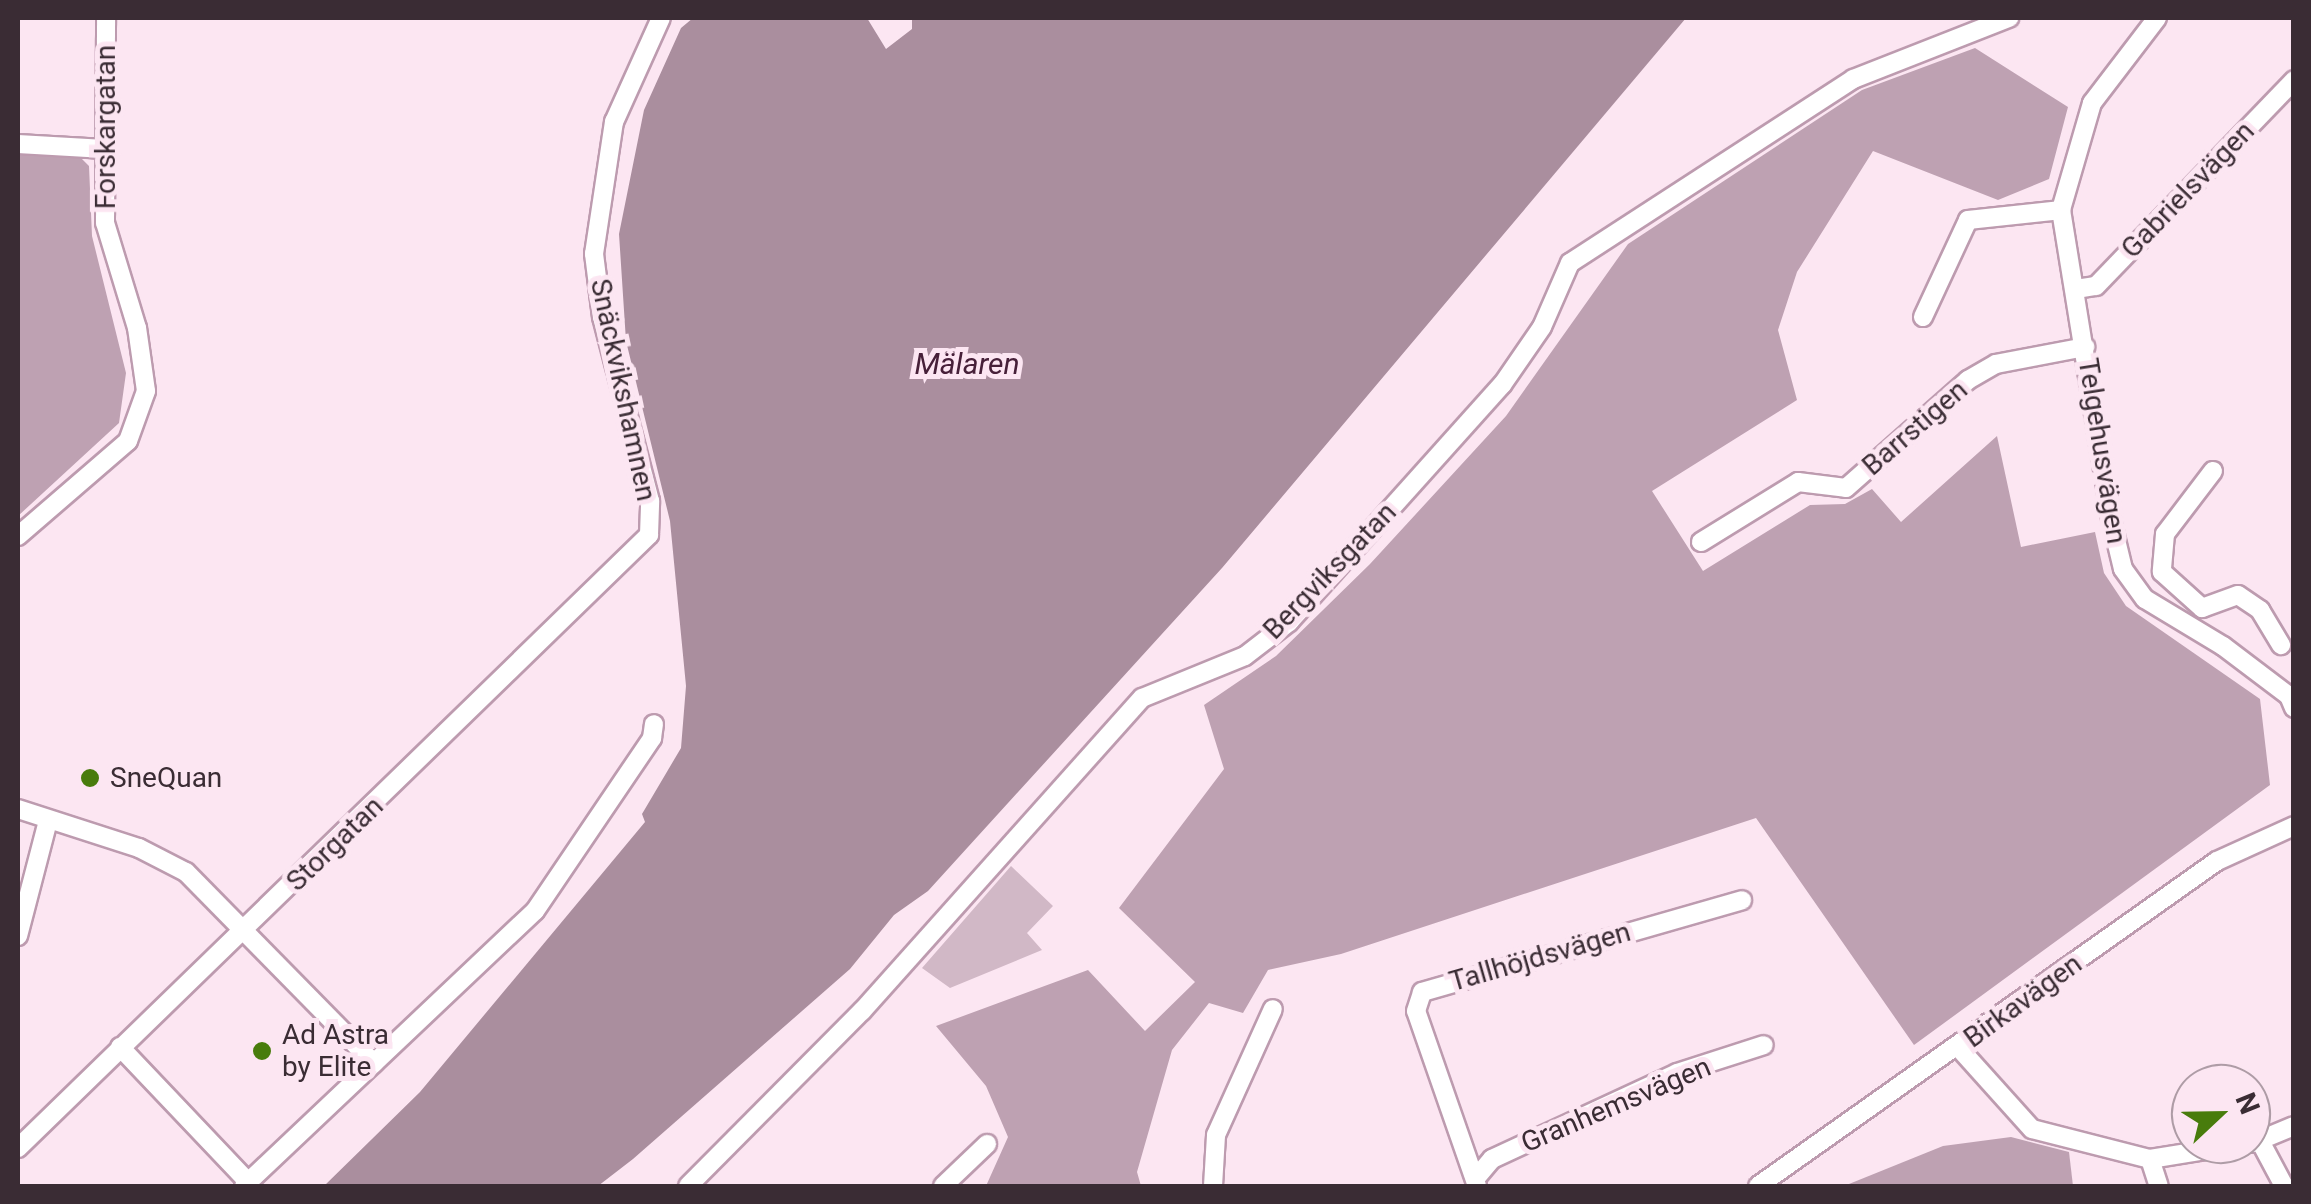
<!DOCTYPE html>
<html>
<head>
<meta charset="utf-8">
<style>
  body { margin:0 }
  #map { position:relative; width:2311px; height:1204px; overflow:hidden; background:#fce6f2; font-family:Roboto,sans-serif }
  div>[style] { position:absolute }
  .green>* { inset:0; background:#d1b8c6 }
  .forest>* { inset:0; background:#bea1b2 }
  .water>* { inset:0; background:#aa8e9e }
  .roads { filter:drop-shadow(2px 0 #bd9baf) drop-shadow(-2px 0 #bd9baf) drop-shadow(0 2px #bd9baf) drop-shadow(0 -2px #bd9baf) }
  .minor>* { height:18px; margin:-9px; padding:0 9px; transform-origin:9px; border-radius:9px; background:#fff }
  .dots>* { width:28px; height:28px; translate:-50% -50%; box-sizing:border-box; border:5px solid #fce6f2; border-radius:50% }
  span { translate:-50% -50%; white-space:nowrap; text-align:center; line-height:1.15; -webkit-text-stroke:10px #fce6f2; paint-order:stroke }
  .street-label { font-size:28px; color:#3a2c34 }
  .poi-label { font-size:28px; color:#3a2c34 }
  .left { translate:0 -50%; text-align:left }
  .water-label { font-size:30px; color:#472039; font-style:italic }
  .frame { position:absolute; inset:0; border:20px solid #3a2c34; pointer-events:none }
  .north { position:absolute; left:2171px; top:1064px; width:100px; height:100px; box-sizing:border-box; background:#fce6f2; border:2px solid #ae9ca6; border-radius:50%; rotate:68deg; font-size:28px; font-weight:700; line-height:40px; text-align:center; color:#3a2c34 }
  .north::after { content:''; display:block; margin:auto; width:35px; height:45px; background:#487c0c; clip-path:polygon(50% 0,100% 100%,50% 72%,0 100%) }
</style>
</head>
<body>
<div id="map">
  <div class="green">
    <i style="clip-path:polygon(1011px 866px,1053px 906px,1027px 933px,1042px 950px,950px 988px,922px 968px)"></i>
  </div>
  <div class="forest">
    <i style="clip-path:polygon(1975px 48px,2068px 107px,2049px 179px,1998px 200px,1873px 151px,1797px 272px,1778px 330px,1797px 400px,1652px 491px,1703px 571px,1810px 505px,1845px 504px,1872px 489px,1901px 522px,1997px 436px,2021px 547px,2095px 532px,2104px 573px,2126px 606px,2260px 699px,2270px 785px,1914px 1045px,1756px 818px,1341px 954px,1268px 970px,1243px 1013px,1209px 1003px,1172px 1050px,1137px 1172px,1141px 1186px,986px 1186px,1008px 1137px,986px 1086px,936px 1026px,1088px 970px,1145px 1031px,1195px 982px,1119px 908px,1224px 769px,1204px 705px,1276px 656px,1370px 564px,1506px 416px,1628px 244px,1862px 90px)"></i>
    <i style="clip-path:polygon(18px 152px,79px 156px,89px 166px,92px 236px,126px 373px,119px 423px,18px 516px)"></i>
    <i style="clip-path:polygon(2011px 1137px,2069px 1152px,2073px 1186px,1844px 1186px,1943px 1146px)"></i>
  </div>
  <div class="water">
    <i style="clip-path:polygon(693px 18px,867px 18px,886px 49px,912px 29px,912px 18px,1686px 18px,1222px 568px,928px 891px,894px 915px,850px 969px,633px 1159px,598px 1186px,324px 1186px,420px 1092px,645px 822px,642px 814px,681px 748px,686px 686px,670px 521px,626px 341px,619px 234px,644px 110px,681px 28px)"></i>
  </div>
  <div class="roads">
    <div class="minor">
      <i style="left:2157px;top:18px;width:107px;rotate:127.4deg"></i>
      <i style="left:2092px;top:103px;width:111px;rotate:106.2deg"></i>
      <i style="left:2061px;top:210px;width:313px;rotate:80.8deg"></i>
      <i style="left:2111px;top:519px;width:51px;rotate:76.5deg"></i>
      <i style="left:2123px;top:569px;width:37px;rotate:54deg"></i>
      <i style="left:2145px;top:599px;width:91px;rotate:31.1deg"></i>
      <i style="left:2223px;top:646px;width:83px;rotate:37.1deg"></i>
      <i style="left:2289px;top:696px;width:13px;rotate:67deg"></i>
      <i style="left:18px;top:144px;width:87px;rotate:3.3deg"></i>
      <i style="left:2076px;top:289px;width:20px;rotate:-9deg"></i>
      <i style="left:2096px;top:286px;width:286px;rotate:-46.1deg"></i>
      <i style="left:1923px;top:317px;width:107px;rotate:-65.1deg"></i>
      <i style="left:1968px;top:220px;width:94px;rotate:-6.1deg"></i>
      <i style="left:2213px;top:471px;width:79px;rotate:127.3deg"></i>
      <i style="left:2165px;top:534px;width:38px;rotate:95deg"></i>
      <i style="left:2162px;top:572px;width:54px;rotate:42deg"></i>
      <i style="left:2202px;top:608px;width:38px;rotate:-20deg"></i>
      <i style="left:2238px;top:595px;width:27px;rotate:34deg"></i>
      <i style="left:2260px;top:610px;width:41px;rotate:59deg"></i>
      <i style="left:18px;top:536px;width:145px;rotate:-40.8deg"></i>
      <i style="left:128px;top:441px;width:53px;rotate:-70.2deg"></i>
      <i style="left:146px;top:391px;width:64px;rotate:-98.1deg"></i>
      <i style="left:137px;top:328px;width:110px;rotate:-106.9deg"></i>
      <i style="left:105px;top:223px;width:205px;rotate:-89.7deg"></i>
      <i style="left:1701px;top:542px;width:114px;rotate:-31.7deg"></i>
      <i style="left:1798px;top:482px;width:48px;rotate:7.1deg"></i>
      <i style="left:1846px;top:488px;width:163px;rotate:-41.5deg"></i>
      <i style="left:1968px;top:380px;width:32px;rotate:-30deg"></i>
      <i style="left:1996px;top:364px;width:91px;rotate:-10.8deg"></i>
      <i style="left:18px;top:809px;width:127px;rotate:17.9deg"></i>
      <i style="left:139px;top:848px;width:53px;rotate:27.1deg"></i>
      <i style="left:186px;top:872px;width:268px;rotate:45.5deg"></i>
      <i style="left:18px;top:936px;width:119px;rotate:-75.4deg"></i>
      <i style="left:120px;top:1047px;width:186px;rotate:46.5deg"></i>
      <i style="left:1959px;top:1048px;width:109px;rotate:48deg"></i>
      <i style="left:2032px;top:1129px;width:122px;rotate:14.3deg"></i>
      <i style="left:2150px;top:1159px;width:95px;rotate:-9.1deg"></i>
      <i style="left:2260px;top:1141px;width:51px;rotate:61.9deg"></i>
      <i style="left:2253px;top:1143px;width:44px;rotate:-22.5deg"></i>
      <i style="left:18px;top:1148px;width:880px;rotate:-44.17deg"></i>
      <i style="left:649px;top:535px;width:34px;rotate:-88deg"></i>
      <i style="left:650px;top:501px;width:190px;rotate:-104.6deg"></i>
      <i style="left:602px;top:317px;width:64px;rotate:-97.2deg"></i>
      <i style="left:594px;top:254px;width:134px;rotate:-81.4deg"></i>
      <i style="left:614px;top:122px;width:114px;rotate:-65.7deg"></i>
      <i style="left:2150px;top:1159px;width:28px;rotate:72deg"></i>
      <i style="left:1476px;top:1178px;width:25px;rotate:-50deg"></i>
      <i style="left:1492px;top:1159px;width:204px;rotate:-24.9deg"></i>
      <i style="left:1677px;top:1073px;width:91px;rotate:-17.8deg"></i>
      <i style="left:244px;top:1186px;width:400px;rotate:-43.4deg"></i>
      <i style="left:535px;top:911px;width:209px;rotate:-55.9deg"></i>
      <i style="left:652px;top:738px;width:14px;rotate:-82deg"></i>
      <i style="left:688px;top:1186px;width:247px;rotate:-45.2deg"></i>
      <i style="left:862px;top:1011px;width:420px;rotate:-48.2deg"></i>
      <i style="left:1142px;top:698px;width:111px;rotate:-22.2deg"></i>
      <i style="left:1245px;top:656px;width:56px;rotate:-37.7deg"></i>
      <i style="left:1289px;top:622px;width:319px;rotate:-48.1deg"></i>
      <i style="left:1502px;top:385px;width:70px;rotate:-55.4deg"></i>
      <i style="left:1542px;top:327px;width:70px;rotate:-66.4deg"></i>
      <i style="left:1570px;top:263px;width:338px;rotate:-33deg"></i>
      <i style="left:1853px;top:79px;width:168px;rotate:-21.4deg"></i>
      <i style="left:943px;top:1186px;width:61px;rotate:-43.7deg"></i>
      <i style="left:1213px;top:1186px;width:51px;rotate:-86.6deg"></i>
      <i style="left:1216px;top:1135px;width:138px;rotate:-65.7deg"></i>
      <i style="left:1477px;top:1186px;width:185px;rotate:-109.2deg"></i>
      <i style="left:1416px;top:1011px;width:20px;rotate:-72deg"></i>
      <i style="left:1422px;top:992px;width:333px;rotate:-16deg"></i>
      <i style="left:1758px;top:1186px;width:562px;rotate:-35.3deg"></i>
      <i style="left:2217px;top:861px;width:85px;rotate:-24.4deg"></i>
    </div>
  </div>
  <div class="dots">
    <i style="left:90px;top:778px;background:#487c0c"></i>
    <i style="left:262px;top:1051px;background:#487c0c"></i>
  </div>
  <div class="street-label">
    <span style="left:106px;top:127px;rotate:-90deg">Forskargatan</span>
    <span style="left:2188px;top:190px;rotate:-46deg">Gabrielsvägen</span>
    <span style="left:623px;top:390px;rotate:78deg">Snäckvikshamnen</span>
    <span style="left:1915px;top:428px;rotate:-41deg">Barrstigen</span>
    <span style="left:2102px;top:451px;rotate:81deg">Telgehusvägen</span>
    <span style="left:1330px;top:571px;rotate:-46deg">Bergviksgatan</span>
    <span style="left:335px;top:844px;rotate:-44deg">Storgatan</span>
    <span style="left:1540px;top:957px;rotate:-16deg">Tallhöjdsvägen</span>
    <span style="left:2023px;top:1001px;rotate:-36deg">Birkavägen</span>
    <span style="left:1616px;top:1105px;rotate:-23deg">Granhemsvägen</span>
  </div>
  <div class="poi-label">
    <span class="left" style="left:110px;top:778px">SneQuan</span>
    <span class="left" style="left:282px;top:1051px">Ad Astra<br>by Elite</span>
  </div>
  <div class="water-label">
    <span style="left:967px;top:364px">Mälaren</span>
  </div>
  <div class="frame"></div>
  <div class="north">N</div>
</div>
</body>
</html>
